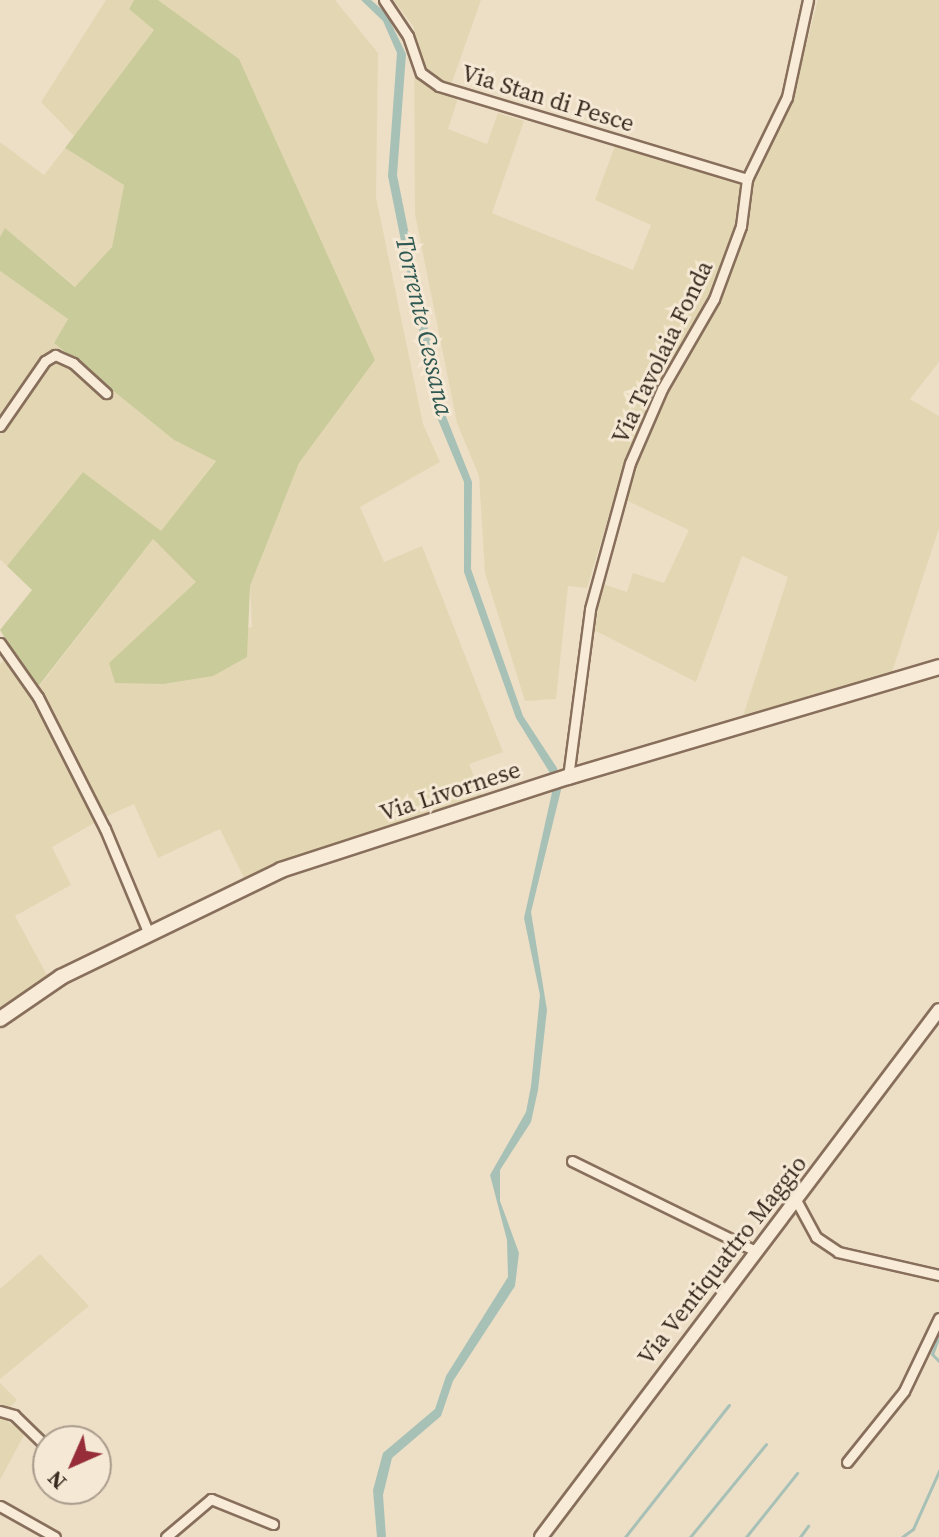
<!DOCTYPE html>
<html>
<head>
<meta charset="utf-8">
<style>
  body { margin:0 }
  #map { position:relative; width:939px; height:1537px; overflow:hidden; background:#eddec6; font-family:"Source Serif 4",serif }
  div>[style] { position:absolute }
  .farmland>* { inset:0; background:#e3d7b3 }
  .green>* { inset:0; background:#cacb9a }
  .water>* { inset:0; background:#a7c1b7 }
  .stream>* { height:3px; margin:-1.5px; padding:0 1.5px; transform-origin:1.5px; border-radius:1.5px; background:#a7c1b7 }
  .roads { filter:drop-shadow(2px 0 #886f5c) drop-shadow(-2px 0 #886f5c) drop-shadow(0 2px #886f5c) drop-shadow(0 -2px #886f5c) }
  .minor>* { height:9px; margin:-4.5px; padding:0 4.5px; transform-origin:4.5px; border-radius:4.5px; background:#f8ecd9 }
  .tertiary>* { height:12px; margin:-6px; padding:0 6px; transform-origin:6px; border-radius:6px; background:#f8ecd9 }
  .secondary>* { height:14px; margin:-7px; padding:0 7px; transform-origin:7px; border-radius:7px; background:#f8ecd9 }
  span { translate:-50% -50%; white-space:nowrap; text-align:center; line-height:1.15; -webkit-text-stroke:6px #f5e9d5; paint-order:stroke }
  .street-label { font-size:24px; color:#39291f }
  .water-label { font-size:26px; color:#2f5852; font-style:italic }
  .north { position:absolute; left:32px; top:1425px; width:80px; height:80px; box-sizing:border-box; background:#f5e9d5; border:2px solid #aa9c8c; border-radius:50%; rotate:225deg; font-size:22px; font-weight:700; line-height:32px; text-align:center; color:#39291f }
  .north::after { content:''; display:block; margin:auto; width:28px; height:36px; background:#962d38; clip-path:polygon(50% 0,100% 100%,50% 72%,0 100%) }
</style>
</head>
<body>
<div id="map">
  <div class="farmland">
    <i style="clip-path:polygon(106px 0,134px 0,129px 9px,154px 30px,74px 136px,41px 102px)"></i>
    <i style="clip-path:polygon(158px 0,335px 0,378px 53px,376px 197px,423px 424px,440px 462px,360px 507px,384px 562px,422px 546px,503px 752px,469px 764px,482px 796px,343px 840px,245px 880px,220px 829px,158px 858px,134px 804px,105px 817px,52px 847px,71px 885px,15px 916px,47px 975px,0 1009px,0 664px,14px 652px,38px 688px,153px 539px,197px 582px,110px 663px,252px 627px,250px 586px,299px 463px,375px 360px,239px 60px)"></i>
    <i style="clip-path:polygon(393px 0,481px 0,451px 85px,461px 89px,448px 129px,487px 144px,498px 113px,524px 121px,492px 213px,633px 270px,651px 225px,595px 200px,619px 135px,757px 178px,791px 101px,818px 0,939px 0,939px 362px,910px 399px,939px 416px,939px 528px,892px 672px,742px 719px,788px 577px,742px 556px,696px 682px,594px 630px,603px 584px,627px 592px,633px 573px,664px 583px,689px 530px,615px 495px,587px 588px,568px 586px,556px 699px,525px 701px,485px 573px,479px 476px,457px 423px,415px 214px,414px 27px)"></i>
    <i style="clip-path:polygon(0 142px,44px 175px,65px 148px,124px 185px,112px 247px,76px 287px,6px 229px,0 237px)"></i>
    <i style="clip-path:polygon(0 271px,68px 319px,54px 343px,174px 440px,216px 460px,161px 532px,83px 472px,7px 566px,0 559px)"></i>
    <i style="clip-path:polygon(40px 1254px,89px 1306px,0 1379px,0 1289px)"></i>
    <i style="clip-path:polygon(0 1383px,17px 1400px,1px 1417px,25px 1433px,0 1480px)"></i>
  </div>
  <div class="green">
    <i style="clip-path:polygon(134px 0,158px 0,239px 59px,375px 360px,299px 463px,250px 586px,247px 657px,213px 676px,163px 684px,115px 683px,109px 663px,196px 582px,153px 539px,37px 688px,0 630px,32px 590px,7px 566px,83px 472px,161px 531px,216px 461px,174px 440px,54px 343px,68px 319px,0 271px,0 237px,5px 228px,75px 287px,112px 247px,124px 185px,65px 148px,154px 30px,129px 9px)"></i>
  </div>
  <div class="water">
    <i style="clip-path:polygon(361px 0,371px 0,386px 13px,406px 54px,397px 175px,445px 414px,472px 482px,471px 569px,523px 716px,557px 768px,561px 790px,531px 912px,547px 1010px,538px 1090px,531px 1122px,500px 1170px,500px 1201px,519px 1253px,515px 1286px,453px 1381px,441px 1416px,392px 1458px,383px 1495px,386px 1537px,377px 1537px,373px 1490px,383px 1453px,435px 1409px,446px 1376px,508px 1277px,507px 1240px,490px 1175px,526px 1112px,531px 1086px,540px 995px,524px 918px,553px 788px,550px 773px,516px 718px,464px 572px,464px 482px,436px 415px,388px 176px,397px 53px,383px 21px)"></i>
  </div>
  <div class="stream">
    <i style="left:939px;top:1336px;width:19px;rotate:111deg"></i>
    <i style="left:932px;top:1354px;width:10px;rotate:45deg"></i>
    <i style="left:625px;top:1537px;width:168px;rotate:-51.8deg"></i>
    <i style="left:690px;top:1537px;width:120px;rotate:-50.7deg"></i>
    <i style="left:746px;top:1537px;width:82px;rotate:-51.4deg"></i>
    <i style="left:800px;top:1537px;width:14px;rotate:-54deg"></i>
    <i style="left:902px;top:1537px;width:14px;rotate:-36deg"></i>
    <i style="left:913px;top:1529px;width:64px;rotate:-65.9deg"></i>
  </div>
  <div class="roads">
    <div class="minor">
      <i style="left:384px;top:0;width:43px;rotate:56.3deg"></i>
      <i style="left:408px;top:36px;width:39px;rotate:71deg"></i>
      <i style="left:421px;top:73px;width:22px;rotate:36deg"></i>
      <i style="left:439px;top:86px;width:322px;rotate:16.8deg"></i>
      <i style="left:0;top:426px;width:79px;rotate:-55.3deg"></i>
      <i style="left:45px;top:361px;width:12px;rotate:-31deg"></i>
      <i style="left:55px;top:355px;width:20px;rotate:24deg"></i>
      <i style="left:73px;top:363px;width:45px;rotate:42.3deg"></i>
      <i style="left:0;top:643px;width:66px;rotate:54.9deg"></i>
      <i style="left:38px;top:697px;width:148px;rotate:63.1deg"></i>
      <i style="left:105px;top:829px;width:114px;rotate:67.3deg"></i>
      <i style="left:568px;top:777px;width:169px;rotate:-82.5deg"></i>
      <i style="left:590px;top:609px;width:151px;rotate:-74.7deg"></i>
      <i style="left:630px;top:463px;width:81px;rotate:-66.6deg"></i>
      <i style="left:662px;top:389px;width:104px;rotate:-60deg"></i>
      <i style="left:714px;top:299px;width:78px;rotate:-69.7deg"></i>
      <i style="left:741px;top:226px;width:47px;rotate:-82.7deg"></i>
      <i style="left:747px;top:179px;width:91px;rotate:-64deg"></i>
      <i style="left:787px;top:97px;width:99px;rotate:-77.8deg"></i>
      <i style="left:572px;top:1161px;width:205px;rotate:26.1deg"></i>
      <i style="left:796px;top:1200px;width:42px;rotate:61.6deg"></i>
      <i style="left:816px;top:1237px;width:27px;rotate:34deg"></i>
      <i style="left:838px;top:1252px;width:104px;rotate:12.8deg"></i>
      <i style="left:0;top:1411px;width:15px;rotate:16deg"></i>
      <i style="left:14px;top:1415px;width:47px;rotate:44.1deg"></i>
      <i style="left:847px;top:1462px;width:91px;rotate:-51.2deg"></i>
      <i style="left:904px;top:1391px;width:81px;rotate:-64.4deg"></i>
      <i style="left:0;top:1506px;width:63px;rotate:29.4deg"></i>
      <i style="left:166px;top:1537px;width:59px;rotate:-40.2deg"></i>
      <i style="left:211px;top:1499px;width:67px;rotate:22deg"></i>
    </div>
    <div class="tertiary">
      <i style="left:541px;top:1537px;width:660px;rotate:-52.94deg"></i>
    </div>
    <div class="secondary">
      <i style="left:0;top:1019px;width:74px;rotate:-34.5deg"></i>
      <i style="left:61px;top:977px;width:245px;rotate:-25.9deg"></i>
      <i style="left:281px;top:870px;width:302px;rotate:-18deg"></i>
      <i style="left:568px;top:777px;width:387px;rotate:-16.5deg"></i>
    </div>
  </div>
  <div class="street-label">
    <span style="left:548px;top:98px;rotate:17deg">Via Stan di Pesce</span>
    <span style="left:662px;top:352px;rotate:-64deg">Via Tavolaia Fonda</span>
    <span style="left:450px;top:791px;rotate:-18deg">Via Livornese</span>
    <span style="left:722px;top:1260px;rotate:-52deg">Via Ventiquattro Maggio</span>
  </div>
  <div class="water-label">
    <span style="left:424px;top:326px;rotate:77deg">Torrente Cessana</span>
  </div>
  <div class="north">N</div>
</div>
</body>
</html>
